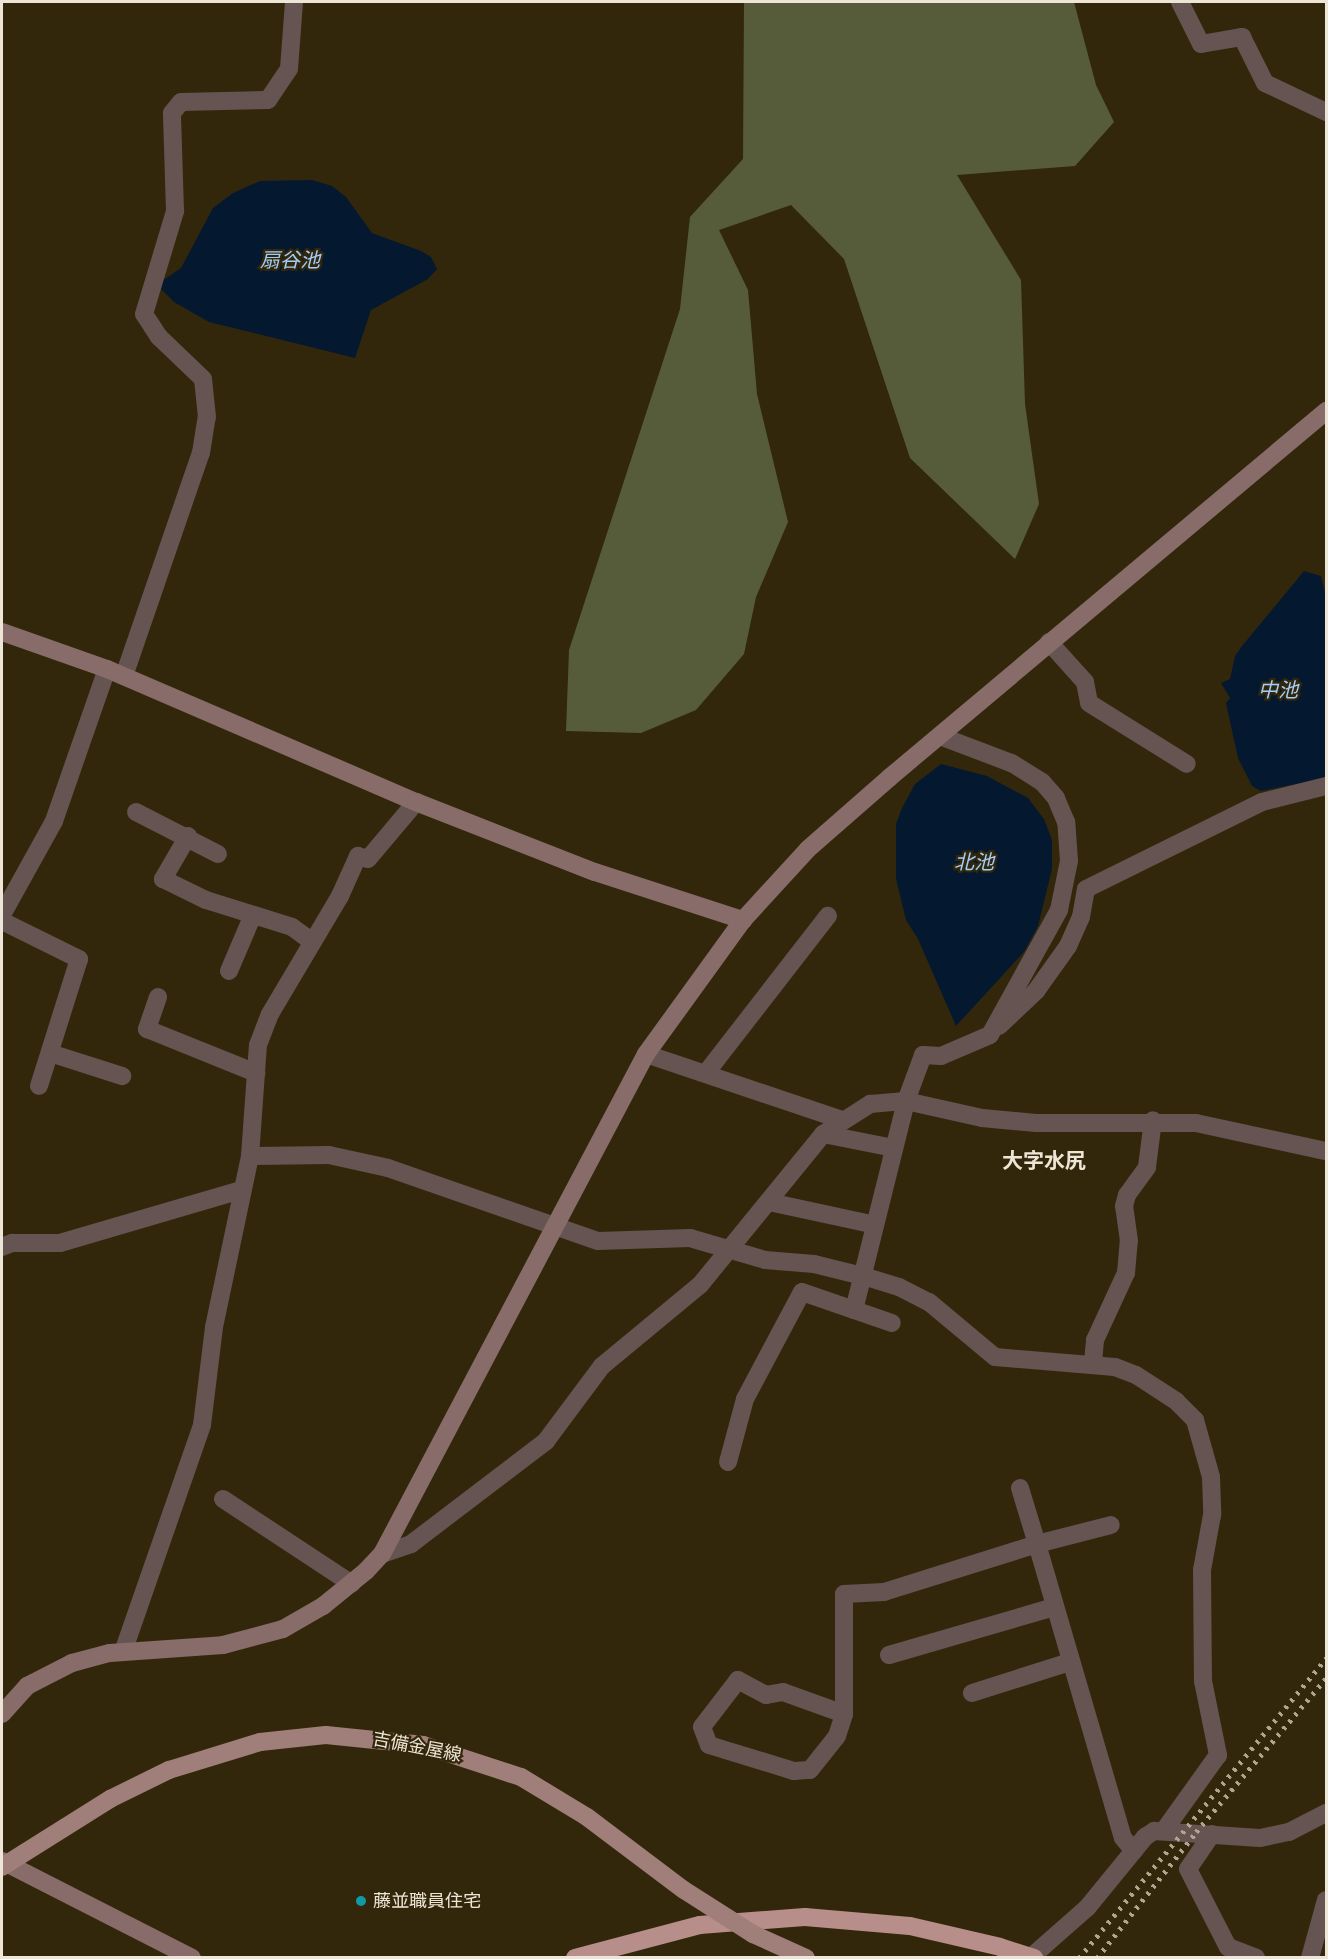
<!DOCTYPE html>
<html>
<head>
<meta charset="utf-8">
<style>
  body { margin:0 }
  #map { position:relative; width:1328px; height:1959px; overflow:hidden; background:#33270b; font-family:Figtree,"Noto Sans JP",sans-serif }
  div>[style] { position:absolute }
  .forest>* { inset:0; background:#565c3a }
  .water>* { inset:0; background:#04192f }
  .street>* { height:18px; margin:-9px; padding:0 9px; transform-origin:9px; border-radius:9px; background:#655452 }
  .secondary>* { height:18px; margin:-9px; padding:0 9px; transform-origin:9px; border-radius:9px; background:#876c69 }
  .primary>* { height:18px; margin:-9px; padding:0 9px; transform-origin:9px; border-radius:9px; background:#a07e7a }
  .highway>* { height:18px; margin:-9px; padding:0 9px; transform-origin:9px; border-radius:9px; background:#b88e8a }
  .rail>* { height:4.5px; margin-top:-2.25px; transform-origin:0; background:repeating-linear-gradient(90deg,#afa591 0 3px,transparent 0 9px) }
  .primary-bridge>* { height:18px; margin:-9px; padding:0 9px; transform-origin:9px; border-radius:9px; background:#a07e7a }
  .highway-bridge>* { height:18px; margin:-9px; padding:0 9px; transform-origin:9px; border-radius:9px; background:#b88e8a }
  .dots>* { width:16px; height:16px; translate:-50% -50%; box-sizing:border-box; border:3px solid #33270b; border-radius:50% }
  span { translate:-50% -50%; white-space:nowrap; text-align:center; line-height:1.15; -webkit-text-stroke:4.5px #33270b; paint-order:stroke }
  .street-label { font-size:18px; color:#ede5d5 }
  .poi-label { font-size:18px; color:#ede5d5 }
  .left { translate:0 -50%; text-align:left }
  .water-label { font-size:20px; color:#a2cefd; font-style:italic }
  .quarter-label { font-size:21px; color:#ede5d5; font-weight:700 }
  .frame { position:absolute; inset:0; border:3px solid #ede5d5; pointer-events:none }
</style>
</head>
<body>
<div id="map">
  <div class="forest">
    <i style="clip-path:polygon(744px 2px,1074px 2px,1096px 85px,1114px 122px,1075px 166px,957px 175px,1021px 280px,1025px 404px,1039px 504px,1015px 559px,910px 458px,844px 259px,791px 205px,719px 230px,748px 290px,757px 394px,788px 522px,756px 597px,744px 654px,696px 710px,641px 733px,566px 731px,569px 650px,680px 309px,690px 217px,743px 159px)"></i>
  </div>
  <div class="water">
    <i style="clip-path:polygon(312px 180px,332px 186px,346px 197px,372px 233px,421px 251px,431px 257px,437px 269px,428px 279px,371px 310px,355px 358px,209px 322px,174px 302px,161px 289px,162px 281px,181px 268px,213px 208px,233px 193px,260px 181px)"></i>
    <i style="clip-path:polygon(1304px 571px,1321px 576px,1326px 597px,1326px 778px,1261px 791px,1252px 786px,1238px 758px,1226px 703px,1230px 698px,1221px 683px,1230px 679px,1235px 656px,1242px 646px)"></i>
    <i style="clip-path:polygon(941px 764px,987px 776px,1028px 798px,1044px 819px,1052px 840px,1052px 869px,1038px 926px,1024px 952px,956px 1026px,918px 939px,906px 920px,896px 879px,896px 824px,902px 808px,915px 784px)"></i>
  </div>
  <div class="street">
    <i style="left:1180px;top:2px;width:47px;rotate:63.4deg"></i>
    <i style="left:1201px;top:44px;width:42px;rotate:-9.7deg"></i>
    <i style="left:1242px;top:37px;width:51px;rotate:63.4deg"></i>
    <i style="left:1265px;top:83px;width:68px;rotate:25.4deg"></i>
    <i style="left:1049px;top:642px;width:54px;rotate:48deg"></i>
    <i style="left:1085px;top:682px;width:21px;rotate:79deg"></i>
    <i style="left:1089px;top:703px;width:115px;rotate:31.9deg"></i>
    <i style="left:124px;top:676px;width:236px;rotate:-71deg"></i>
    <i style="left:201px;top:453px;width:36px;rotate:-81deg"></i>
    <i style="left:207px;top:417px;width:38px;rotate:-96deg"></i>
    <i style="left:203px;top:379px;width:61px;rotate:-136.3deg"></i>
    <i style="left:159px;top:337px;width:27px;rotate:-123deg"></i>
    <i style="left:144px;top:314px;width:108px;rotate:-73.2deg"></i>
    <i style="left:175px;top:211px;width:98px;rotate:-91.8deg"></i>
    <i style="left:172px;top:113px;width:14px;rotate:-51deg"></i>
    <i style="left:181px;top:102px;width:87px;rotate:-1.3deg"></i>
    <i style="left:268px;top:100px;width:37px;rotate:-56deg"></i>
    <i style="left:289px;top:69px;width:67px;rotate:-85.7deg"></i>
    <i style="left:136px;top:812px;width:92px;rotate:27.1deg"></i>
    <i style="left:188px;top:836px;width:50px;rotate:120.2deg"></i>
    <i style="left:163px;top:879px;width:48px;rotate:26deg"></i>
    <i style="left:206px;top:900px;width:90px;rotate:17.4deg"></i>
    <i style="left:292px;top:927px;width:24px;rotate:36deg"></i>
    <i style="left:2px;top:915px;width:107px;rotate:-61deg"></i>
    <i style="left:54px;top:821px;width:161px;rotate:-70.8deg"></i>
    <i style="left:2px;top:921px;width:86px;rotate:26.3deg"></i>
    <i style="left:79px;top:959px;width:133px;rotate:107.5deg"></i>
    <i style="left:229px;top:971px;width:59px;rotate:-66.9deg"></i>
    <i style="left:158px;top:997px;width:34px;rotate:109deg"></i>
    <i style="left:147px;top:1029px;width:118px;rotate:22deg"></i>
    <i style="left:999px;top:1026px;width:51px;rotate:-43.4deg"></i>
    <i style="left:1036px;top:991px;width:55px;rotate:-54.6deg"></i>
    <i style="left:1068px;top:946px;width:32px;rotate:-66deg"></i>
    <i style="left:1081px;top:917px;width:28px;rotate:-80deg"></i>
    <i style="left:1086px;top:889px;width:196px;rotate:-26.3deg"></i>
    <i style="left:1262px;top:802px;width:66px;rotate:-14deg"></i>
    <i style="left:50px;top:1053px;width:76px;rotate:17.7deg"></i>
    <i style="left:646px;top:1054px;width:207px;rotate:18.6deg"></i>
    <i style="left:706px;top:1073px;width:199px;rotate:-52.2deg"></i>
    <i style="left:823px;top:1134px;width:72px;rotate:11.2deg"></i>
    <i style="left:250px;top:1156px;width:79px;rotate:-0.7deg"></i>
    <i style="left:329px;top:1155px;width:60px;rotate:12.4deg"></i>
    <i style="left:388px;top:1168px;width:222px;rotate:19.2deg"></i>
    <i style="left:598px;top:1241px;width:92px;rotate:-1.9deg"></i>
    <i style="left:690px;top:1238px;width:78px;rotate:16.3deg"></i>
    <i style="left:765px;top:1260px;width:49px;rotate:4.7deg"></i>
    <i style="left:814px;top:1264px;width:50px;rotate:13.8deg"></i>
    <i style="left:863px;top:1276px;width:38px;rotate:17deg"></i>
    <i style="left:899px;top:1287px;width:34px;rotate:27deg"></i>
    <i style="left:929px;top:1302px;width:86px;rotate:39.8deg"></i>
    <i style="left:995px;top:1357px;width:120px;rotate:4.8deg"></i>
    <i style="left:1115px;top:1367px;width:22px;rotate:21deg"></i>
    <i style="left:1136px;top:1375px;width:48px;rotate:33deg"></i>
    <i style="left:1176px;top:1401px;width:27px;rotate:45deg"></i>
    <i style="left:1195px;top:1420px;width:59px;rotate:74.3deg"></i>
    <i style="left:1211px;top:1477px;width:38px;rotate:88deg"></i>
    <i style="left:1212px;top:1515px;width:56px;rotate:100.3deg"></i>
    <i style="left:1202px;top:1570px;width:111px;rotate:89.5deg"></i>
    <i style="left:1203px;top:1681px;width:76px;rotate:78.5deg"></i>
    <i style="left:1218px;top:1755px;width:91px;rotate:125.6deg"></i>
    <i style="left:769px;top:1202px;width:108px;rotate:12.2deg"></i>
    <i style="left:2px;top:1247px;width:11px;rotate:-22deg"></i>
    <i style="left:12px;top:1243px;width:48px"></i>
    <i style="left:60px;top:1243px;width:189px;rotate:-16.3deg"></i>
    <i style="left:854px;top:1310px;width:215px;rotate:-76deg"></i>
    <i style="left:906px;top:1101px;width:49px;rotate:-69.7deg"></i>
    <i style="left:923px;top:1055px;width:18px;rotate:3deg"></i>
    <i style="left:941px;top:1056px;width:53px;rotate:-23.2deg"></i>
    <i style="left:990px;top:1035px;width:143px;rotate:-61.1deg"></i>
    <i style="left:1059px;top:910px;width:50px;rotate:-78.5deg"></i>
    <i style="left:1069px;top:861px;width:39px;rotate:-94deg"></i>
    <i style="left:1066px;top:822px;width:26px;rotate:-113deg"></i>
    <i style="left:1056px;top:798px;width:21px;rotate:-131deg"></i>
    <i style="left:1042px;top:782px;width:36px;rotate:-148deg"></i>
    <i style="left:1011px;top:763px;width:76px;rotate:-159.2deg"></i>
    <i style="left:1093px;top:1363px;width:23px;rotate:-85deg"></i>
    <i style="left:1095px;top:1340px;width:74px;rotate:-65.2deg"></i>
    <i style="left:1126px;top:1273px;width:32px;rotate:-85deg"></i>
    <i style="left:1129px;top:1241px;width:35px;rotate:-98deg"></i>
    <i style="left:1124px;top:1206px;width:11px;rotate:-75deg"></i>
    <i style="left:1127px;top:1195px;width:34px;rotate:-54deg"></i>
    <i style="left:1147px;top:1167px;width:47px;rotate:-82.7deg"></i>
    <i style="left:728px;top:1462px;width:65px;rotate:-74.9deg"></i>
    <i style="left:745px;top:1399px;width:121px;rotate:-62deg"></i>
    <i style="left:802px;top:1292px;width:95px;rotate:19deg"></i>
    <i style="left:1020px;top:1488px;width:59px;rotate:73.1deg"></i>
    <i style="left:1037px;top:1544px;width:76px;rotate:-14.4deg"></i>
    <i style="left:223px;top:1499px;width:154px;rotate:33.4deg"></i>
    <i style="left:382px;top:1554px;width:31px;rotate:-19deg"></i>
    <i style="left:411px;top:1544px;width:170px;rotate:-37.3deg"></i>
    <i style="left:546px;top:1441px;width:94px;rotate:-53.3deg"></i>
    <i style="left:602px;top:1366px;width:127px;rotate:-39.6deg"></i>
    <i style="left:700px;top:1285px;width:195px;rotate:-50.8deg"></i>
    <i style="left:823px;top:1134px;width:56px;rotate:-32.6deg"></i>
    <i style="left:870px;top:1104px;width:36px;rotate:-5deg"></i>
    <i style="left:906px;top:1101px;width:78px;rotate:12.6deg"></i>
    <i style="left:982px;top:1118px;width:54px;rotate:5.3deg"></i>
    <i style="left:1036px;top:1123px;width:160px"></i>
    <i style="left:1196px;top:1123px;width:133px;rotate:12.2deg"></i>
    <i style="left:123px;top:1652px;width:240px;rotate:-70.8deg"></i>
    <i style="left:202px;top:1425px;width:99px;rotate:-83deg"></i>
    <i style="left:214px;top:1327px;width:175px;rotate:-78.1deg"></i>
    <i style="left:250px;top:1156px;width:111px;rotate:-85.9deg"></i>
    <i style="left:258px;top:1045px;width:33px;rotate:-69deg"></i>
    <i style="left:270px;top:1014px;width:137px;rotate:-59.3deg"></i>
    <i style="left:340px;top:896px;width:44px;rotate:-65.8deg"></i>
    <i style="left:358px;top:856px;width:10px;rotate:17deg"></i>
    <i style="left:368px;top:859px;width:75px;rotate:-49.9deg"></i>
    <i style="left:889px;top:1655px;width:172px;rotate:-16.2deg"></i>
    <i style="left:972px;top:1693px;width:103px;rotate:-17.6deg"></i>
    <i style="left:844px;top:1714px;width:65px;rotate:-160.2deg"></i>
    <i style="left:783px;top:1692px;width:17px;rotate:170deg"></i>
    <i style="left:766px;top:1695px;width:32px;rotate:-152deg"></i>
    <i style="left:738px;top:1680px;width:59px;rotate:127.5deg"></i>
    <i style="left:702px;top:1727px;width:19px;rotate:69deg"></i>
    <i style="left:709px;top:1745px;width:89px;rotate:17deg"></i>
    <i style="left:794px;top:1771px;width:16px;rotate:-4deg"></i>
    <i style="left:810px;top:1770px;width:43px;rotate:-51.5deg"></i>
    <i style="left:837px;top:1736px;width:23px;rotate:-72deg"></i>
    <i style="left:844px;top:1714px;width:120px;rotate:-90deg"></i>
    <i style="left:844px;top:1594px;width:40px;rotate:-2.9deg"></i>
    <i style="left:884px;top:1592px;width:160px;rotate:-17.4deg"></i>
    <i style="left:1037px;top:1544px;width:306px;rotate:73.7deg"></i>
    <i style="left:1123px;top:1838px;width:17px;rotate:50deg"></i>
    <i style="left:1212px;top:1834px;width:42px;rotate:124.4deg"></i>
    <i style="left:1188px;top:1869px;width:88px;rotate:62.9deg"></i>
    <i style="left:1228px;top:1947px;width:30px;rotate:21deg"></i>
    <i style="left:1030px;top:1958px;width:76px;rotate:-41.3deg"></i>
    <i style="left:1087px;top:1908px;width:92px;rotate:-50.8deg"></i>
    <i style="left:1145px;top:1837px;width:11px;rotate:-34deg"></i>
    <i style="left:1154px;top:1831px;width:106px;rotate:3.8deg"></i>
    <i style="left:1260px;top:1838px;width:30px;rotate:-12deg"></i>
    <i style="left:1289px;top:1832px;width:42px;rotate:-27.2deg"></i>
    <i style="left:1310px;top:1958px;width:60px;rotate:-74.6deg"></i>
  </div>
  <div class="secondary">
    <i style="left:2px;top:632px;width:111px;rotate:19.4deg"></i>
    <i style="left:107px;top:669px;width:336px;rotate:23.3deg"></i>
    <i style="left:416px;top:802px;width:192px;rotate:21.4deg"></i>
    <i style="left:595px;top:872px;width:156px;rotate:18deg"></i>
    <i style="left:2px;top:1714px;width:38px;rotate:-48deg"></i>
    <i style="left:27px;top:1686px;width:51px;rotate:-27.1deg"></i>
    <i style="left:72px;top:1663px;width:39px;rotate:-15deg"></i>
    <i style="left:110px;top:1653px;width:113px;rotate:-4deg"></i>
    <i style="left:223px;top:1645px;width:62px;rotate:-14.9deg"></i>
    <i style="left:283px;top:1629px;width:46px;rotate:-29.9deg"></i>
    <i style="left:323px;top:1606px;width:55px;rotate:-39.1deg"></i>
    <i style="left:366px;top:1571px;width:23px;rotate:-47deg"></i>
    <i style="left:382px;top:1554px;width:565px;rotate:-62.17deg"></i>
    <i style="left:646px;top:1054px;width:165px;rotate:-54.1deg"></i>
    <i style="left:743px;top:920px;width:96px;rotate:-47.5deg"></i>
    <i style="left:808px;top:849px;width:108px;rotate:-41.2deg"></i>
    <i style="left:889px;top:778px;width:571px;rotate:-40.02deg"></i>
    <i style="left:2px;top:1861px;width:213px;rotate:27deg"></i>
  </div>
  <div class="primary">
    <i style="left:2px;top:1867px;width:128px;rotate:-32.2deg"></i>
    <i style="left:110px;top:1799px;width:66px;rotate:-26.2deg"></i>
    <i style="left:169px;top:1770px;width:95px;rotate:-17.1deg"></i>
    <i style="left:260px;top:1742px;width:66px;rotate:-6.1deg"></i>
    <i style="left:326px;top:1735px;width:98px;rotate:5.9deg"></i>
    <i style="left:423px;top:1745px;width:103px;rotate:18.1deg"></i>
    <i style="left:521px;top:1777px;width:77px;rotate:31.2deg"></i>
    <i style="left:587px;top:1817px;width:121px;rotate:37deg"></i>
  </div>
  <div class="highway">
    <i style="left:575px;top:1958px;width:129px;rotate:-14.8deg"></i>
    <i style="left:700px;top:1925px;width:105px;rotate:-4.4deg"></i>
    <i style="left:805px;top:1917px;width:105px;rotate:4.9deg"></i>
    <i style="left:910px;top:1926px;width:92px;rotate:13.1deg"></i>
  </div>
  <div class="rail">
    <i style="left:1079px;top:1958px;width:389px;rotate:-50.5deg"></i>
    <i style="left:1097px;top:1958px;width:160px;rotate:-51.8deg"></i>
    <i style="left:1196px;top:1832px;width:202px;rotate:-49.8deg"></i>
  </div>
  <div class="primary-bridge">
    <i style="left:684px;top:1890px;width:82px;rotate:32.5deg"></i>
    <i style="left:753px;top:1934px;width:58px;rotate:24.4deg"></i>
  </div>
  <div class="highway-bridge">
    <i style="left:1000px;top:1947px;width:36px;rotate:18deg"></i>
  </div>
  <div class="dots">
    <i style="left:361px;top:1901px;background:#0f9aa8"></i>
  </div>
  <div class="street-label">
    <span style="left:417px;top:1747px;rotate:11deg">吉備金屋線</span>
  </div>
  <div class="poi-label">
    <span class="left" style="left:373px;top:1901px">藤並職員住宅</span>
  </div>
  <div class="water-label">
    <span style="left:290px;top:260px">扇谷池</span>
    <span style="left:1278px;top:690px">中池</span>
    <span style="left:974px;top:862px">北池</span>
  </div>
  <div class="quarter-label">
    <span style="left:1044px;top:1161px">大字水尻</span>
  </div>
  <div class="frame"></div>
</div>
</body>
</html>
